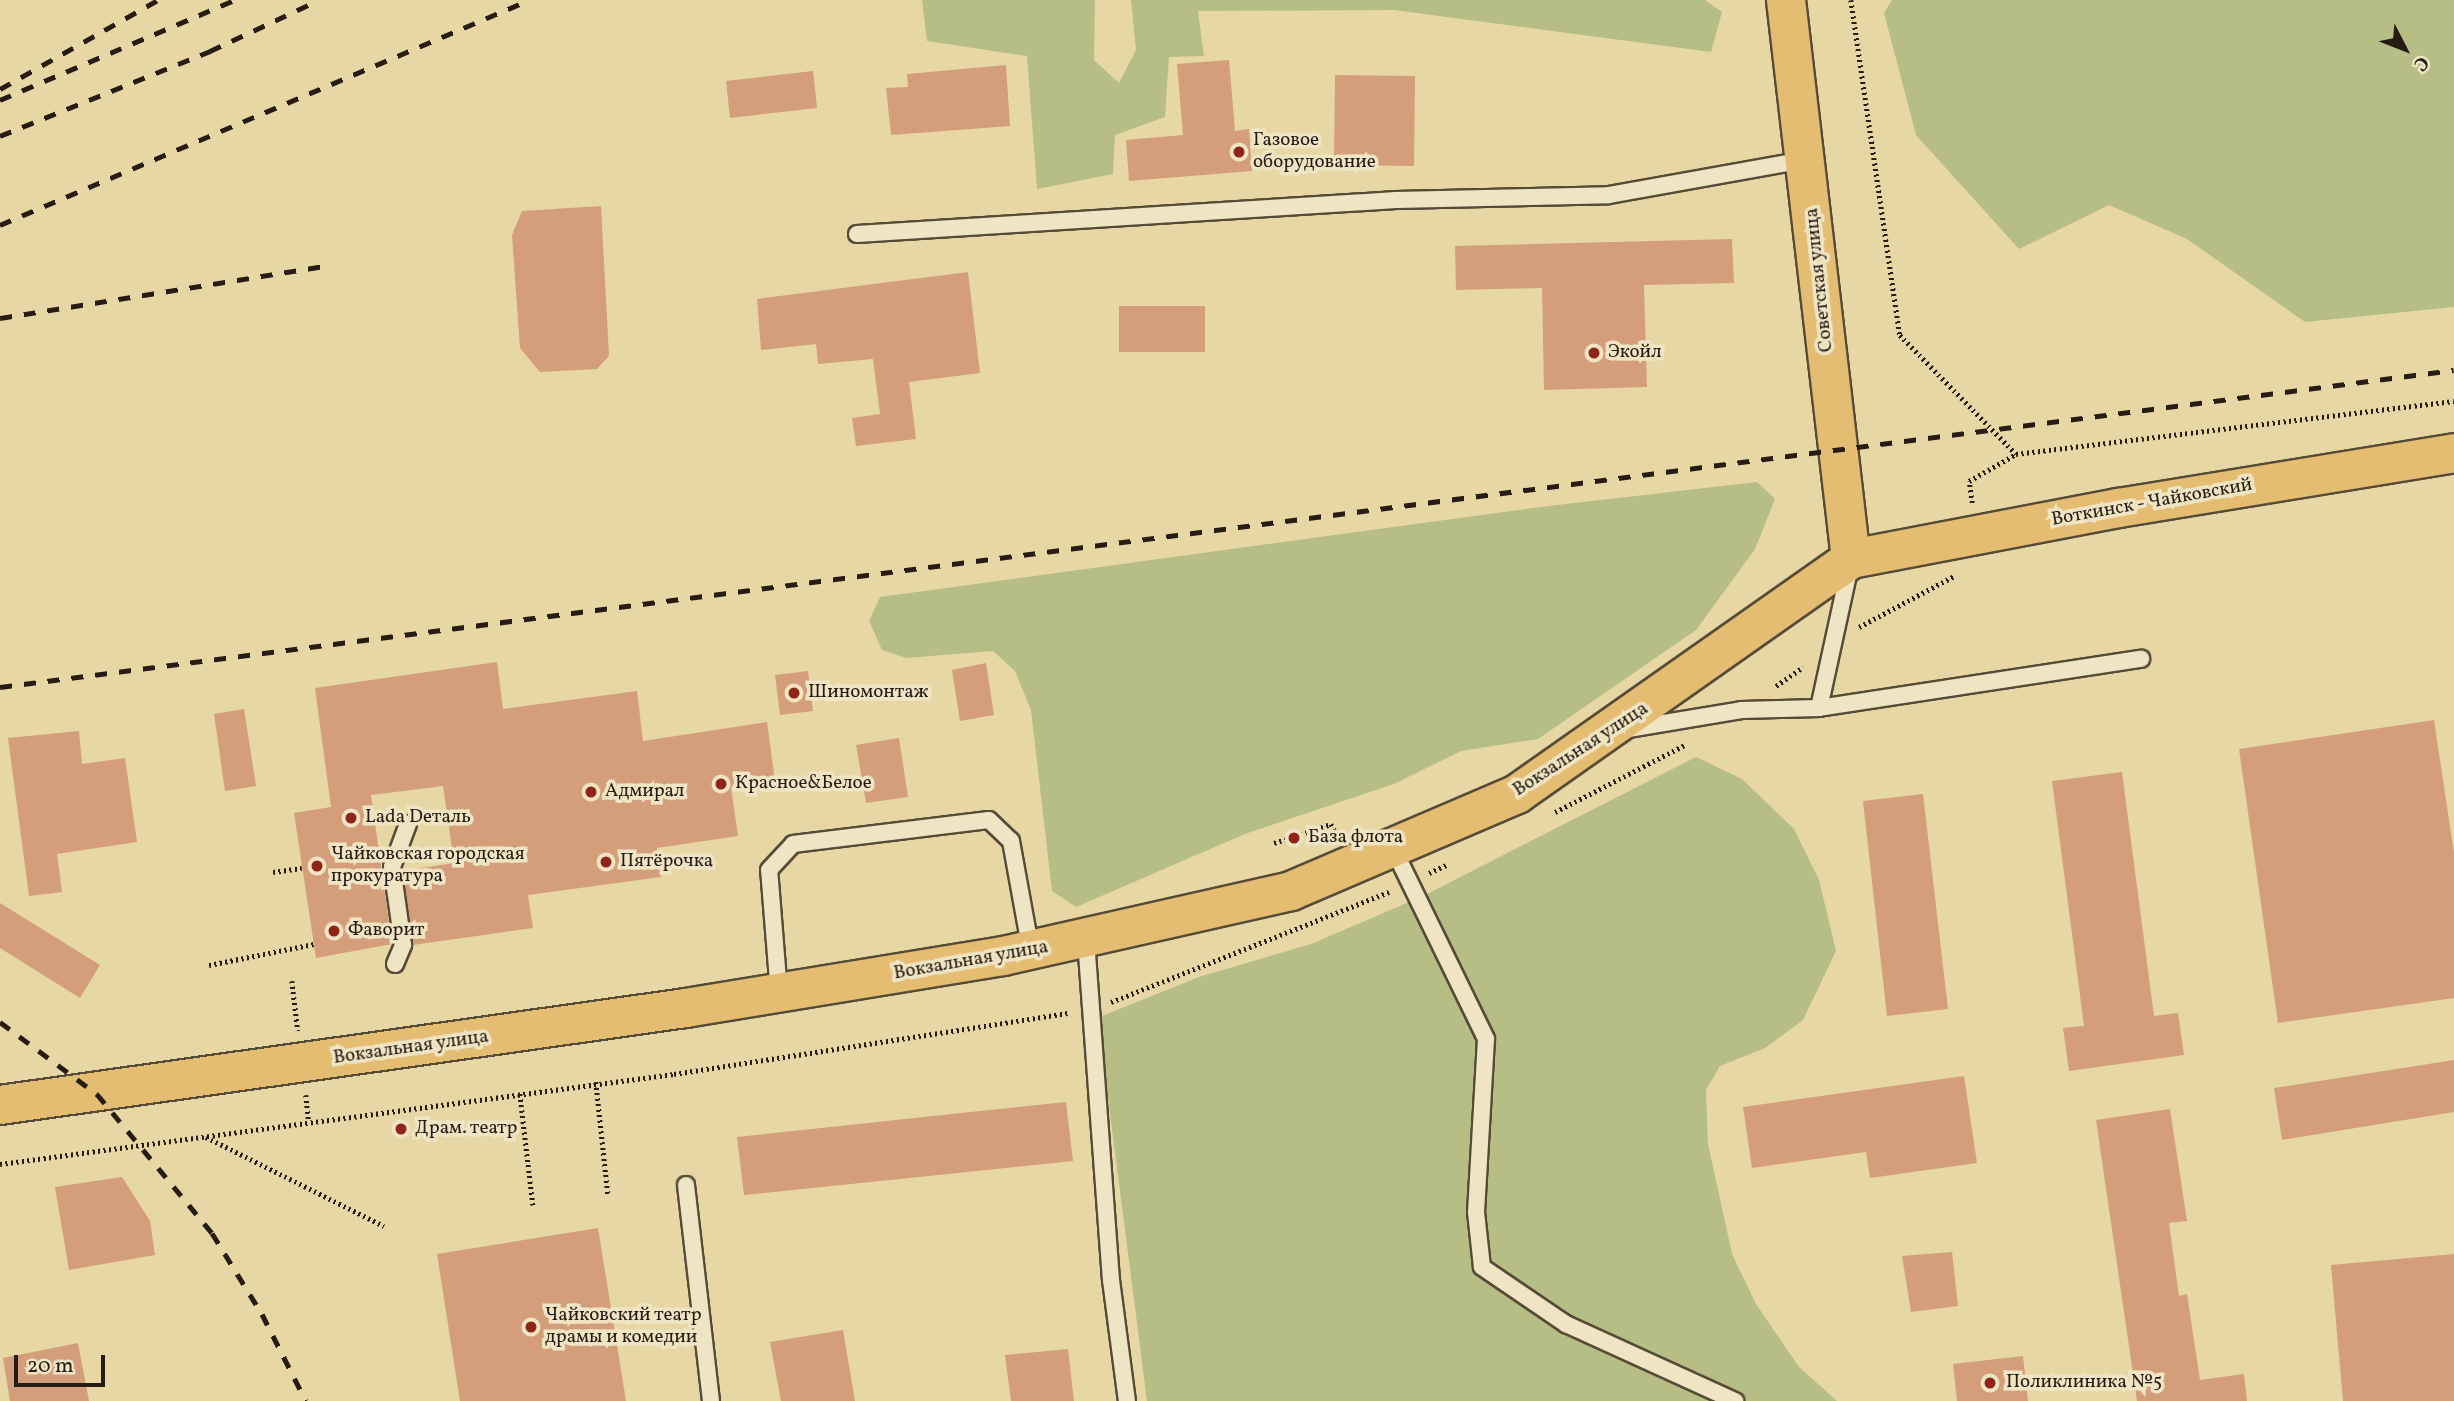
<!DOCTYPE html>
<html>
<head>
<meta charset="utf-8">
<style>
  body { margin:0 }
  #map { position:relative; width:2454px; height:1401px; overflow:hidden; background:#e7d7a4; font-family:Vollkorn,serif }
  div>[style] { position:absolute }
  .green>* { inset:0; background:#b6be85 }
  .building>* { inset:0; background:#d49e7b }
  .path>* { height:4.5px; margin-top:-2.25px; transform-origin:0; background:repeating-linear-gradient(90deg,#261c13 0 2px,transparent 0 5.5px) }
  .roads { filter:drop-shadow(2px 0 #564b37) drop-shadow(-2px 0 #564b37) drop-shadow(0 2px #564b37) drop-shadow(0 -2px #564b37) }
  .service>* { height:16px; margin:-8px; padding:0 8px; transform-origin:8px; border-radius:8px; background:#efe5c4 }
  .primary>* { height:38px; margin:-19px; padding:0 19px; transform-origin:19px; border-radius:19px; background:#e4bc72 }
  .rail>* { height:5px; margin-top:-2.5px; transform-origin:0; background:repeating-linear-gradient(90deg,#261c13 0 12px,transparent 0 24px) }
  .dots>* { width:19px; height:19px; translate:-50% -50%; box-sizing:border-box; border:4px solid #efe5c4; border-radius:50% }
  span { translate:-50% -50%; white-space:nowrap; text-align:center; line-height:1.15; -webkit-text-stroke:7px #efe5c4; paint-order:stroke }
  .poi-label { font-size:19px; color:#261c13 }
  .left { translate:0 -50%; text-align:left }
  .street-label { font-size:19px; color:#261c13 }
  .north { position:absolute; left:2370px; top:14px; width:70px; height:70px; -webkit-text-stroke:5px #efe5c4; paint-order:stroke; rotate:132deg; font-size:19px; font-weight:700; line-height:28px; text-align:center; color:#261c13 }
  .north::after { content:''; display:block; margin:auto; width:24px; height:32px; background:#261c13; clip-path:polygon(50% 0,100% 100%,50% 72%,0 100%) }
  .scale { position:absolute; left:14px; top:1355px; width:91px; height:32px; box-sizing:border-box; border:4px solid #261c13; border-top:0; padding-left:9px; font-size:21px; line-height:24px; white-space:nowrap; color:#261c13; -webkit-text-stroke:5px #efe5c4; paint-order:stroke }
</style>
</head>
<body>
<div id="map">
  <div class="green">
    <i style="clip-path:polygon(922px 0,1095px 0,1094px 60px,1119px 83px,1136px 50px,1131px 0,1705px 0,1722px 12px,1711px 52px,1394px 10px,1198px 11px,1204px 56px,1169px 57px,1165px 117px,1115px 135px,1113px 174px,1037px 189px,1027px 56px,927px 41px)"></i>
    <i style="clip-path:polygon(1892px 0,2454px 0,2454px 307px,2305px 322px,2187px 239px,2109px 205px,2019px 249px,1916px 135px,1884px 13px)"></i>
    <i style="clip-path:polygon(1757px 482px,1775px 499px,1755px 549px,1696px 630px,1538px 739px,1461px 751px,1394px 784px,1245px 834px,1076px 907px,1052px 891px,1031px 710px,1015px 671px,993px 651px,906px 658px,882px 650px,869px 621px,880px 597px,1540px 507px)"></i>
    <i style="clip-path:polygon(1696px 757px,1742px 779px,1794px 829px,1819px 880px,1836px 951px,1803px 1020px,1765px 1048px,1720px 1066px,1706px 1090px,1708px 1144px,1732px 1254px,1756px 1304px,1799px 1367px,1837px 1401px,1147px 1401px,1099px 1028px,1102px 1016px,1199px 977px,1311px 944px,1423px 896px)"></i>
  </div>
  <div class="building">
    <i style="clip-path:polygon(1229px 60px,1235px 131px,1249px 129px,1252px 171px,1129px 181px,1126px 140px,1183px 135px,1177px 64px)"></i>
    <i style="clip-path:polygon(1006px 65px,1010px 126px,891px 135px,886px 88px,908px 87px,907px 74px)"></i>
    <i style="clip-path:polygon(813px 71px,817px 108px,730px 118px,726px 81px)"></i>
    <i style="clip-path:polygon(1335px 75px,1415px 76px,1414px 166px,1334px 165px)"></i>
    <i style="clip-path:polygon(601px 206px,609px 356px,597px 369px,540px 372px,520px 348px,512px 235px,522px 211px)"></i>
    <i style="clip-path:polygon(1732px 239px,1734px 283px,1644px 285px,1647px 387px,1544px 390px,1542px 288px,1456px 290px,1455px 246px)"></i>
    <i style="clip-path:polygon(968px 272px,980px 373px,909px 382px,916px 439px,856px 446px,852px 418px,880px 414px,873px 359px,818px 364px,816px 344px,761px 350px,757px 299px)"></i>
    <i style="clip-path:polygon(1119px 306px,1205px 306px,1205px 352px,1119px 352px)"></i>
    <i style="clip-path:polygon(497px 662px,503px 709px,637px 691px,643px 741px,767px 722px,775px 781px,731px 787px,738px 836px,657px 848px,661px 877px,528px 895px,533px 928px,413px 945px,403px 871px,454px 863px,443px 786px,371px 795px,392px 944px,316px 958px,294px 813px,331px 807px,315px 688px)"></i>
    <i style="clip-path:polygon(986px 663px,994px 715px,960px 721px,952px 670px)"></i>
    <i style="clip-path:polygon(808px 671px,813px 711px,780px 715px,775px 675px)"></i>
    <i style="clip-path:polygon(244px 709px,256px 786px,225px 791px,214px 714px)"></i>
    <i style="clip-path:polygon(2434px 720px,2454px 853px,2454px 998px,2278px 1023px,2239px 749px)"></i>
    <i style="clip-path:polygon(79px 731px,82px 764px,125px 758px,137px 842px,57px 854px,62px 892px,29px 896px,8px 738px)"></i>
    <i style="clip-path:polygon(899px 738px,908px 797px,866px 803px,856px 745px)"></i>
    <i style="clip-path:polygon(2122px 772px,2154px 1016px,2178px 1013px,2184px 1055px,2069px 1071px,2063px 1028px,2084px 1026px,2052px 781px)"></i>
    <i style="clip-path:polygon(1923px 794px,1948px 1009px,1887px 1016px,1863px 801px)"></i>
    <i style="clip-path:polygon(0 903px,100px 965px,80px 998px,0 948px)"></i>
    <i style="clip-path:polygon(2454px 1060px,2454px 1112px,2282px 1140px,2274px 1088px)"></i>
    <i style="clip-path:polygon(1964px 1076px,1977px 1163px,1870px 1178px,1866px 1152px,1752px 1168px,1743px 1107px)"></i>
    <i style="clip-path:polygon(1066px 1102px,1073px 1161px,744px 1195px,737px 1137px)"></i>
    <i style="clip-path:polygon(2170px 1109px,2187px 1221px,2169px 1223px,2179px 1296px,2187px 1294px,2200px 1380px,2244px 1374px,2247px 1401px,2137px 1401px,2096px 1120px)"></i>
    <i style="clip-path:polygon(122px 1177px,150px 1221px,155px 1255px,69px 1270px,55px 1187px)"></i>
    <i style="clip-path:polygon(598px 1228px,626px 1401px,460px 1401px,437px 1254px)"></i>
    <i style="clip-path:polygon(1952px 1252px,1958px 1306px,1911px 1312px,1902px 1256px)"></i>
    <i style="clip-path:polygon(2454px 1254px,2454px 1401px,2343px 1401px,2331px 1265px)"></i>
    <i style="clip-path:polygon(843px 1330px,855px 1401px,781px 1401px,770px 1342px)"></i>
    <i style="clip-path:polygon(78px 1343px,89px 1401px,10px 1401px,3px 1358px)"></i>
    <i style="clip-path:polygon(1068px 1349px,1074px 1401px,1011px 1401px,1005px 1355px)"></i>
    <i style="clip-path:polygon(2023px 1356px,2028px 1401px,1957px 1401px,1953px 1364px)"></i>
  </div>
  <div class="path">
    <i style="left:1851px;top:0;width:339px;rotate:81.7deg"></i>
    <i style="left:1900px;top:335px;width:166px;rotate:45.7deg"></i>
    <i style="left:2016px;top:454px;width:441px;rotate:-6.9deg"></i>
    <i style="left:1972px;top:503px;width:22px;rotate:-98deg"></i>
    <i style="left:1969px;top:481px;width:54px;rotate:-29.9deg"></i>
    <i style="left:1859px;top:627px;width:110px;rotate:-28.2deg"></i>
    <i style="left:1776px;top:686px;width:33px;rotate:-35deg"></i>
    <i style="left:1555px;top:812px;width:148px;rotate:-27.3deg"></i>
    <i style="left:1274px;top:843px;width:60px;rotate:-18.4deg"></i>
    <i style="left:1331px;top:824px;width:11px;rotate:63deg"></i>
    <i style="left:273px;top:872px;width:29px;rotate:-8deg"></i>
    <i style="left:1429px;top:873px;width:19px;rotate:-25deg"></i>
    <i style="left:209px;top:965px;width:107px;rotate:-11.3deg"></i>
    <i style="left:292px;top:981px;width:50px;rotate:83.2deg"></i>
    <i style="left:1111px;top:1002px;width:299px;rotate:-21.6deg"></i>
    <i style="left:596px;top:1082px;width:114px;rotate:83.9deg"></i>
    <i style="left:520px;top:1094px;width:112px;rotate:83.3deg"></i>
    <i style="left:306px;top:1095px;width:27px;rotate:84deg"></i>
    <i style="left:206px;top:1137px;width:199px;rotate:26.6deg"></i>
    <i style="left:0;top:1164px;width:680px;rotate:-7.61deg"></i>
    <i style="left:674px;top:1074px;width:400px;rotate:-8.8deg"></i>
  </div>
  <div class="roads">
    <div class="service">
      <i style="left:857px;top:234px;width:540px;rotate:-3.61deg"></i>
      <i style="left:1396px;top:200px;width:213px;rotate:-1.3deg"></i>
      <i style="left:1609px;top:195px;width:198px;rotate:-10.2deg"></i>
      <i style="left:1819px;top:708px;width:145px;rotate:-77.7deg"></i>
      <i style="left:1628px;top:729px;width:115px;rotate:-9.5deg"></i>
      <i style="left:1741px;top:710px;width:78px;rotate:-1.5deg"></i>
      <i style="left:1819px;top:708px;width:326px;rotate:-8.7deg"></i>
      <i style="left:1393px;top:848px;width:212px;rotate:64deg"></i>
      <i style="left:1486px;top:1039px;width:173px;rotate:93.3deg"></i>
      <i style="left:1476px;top:1212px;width:55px;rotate:83.8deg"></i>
      <i style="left:1482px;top:1267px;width:102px;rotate:34.2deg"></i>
      <i style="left:1566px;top:1324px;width:186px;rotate:24.5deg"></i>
      <i style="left:1086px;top:940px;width:341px;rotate:85.8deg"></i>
      <i style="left:1111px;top:1280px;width:122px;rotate:82.5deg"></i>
      <i style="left:395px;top:964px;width:21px;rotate:-67deg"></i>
      <i style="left:403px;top:945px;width:79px;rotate:-98deg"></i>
      <i style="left:392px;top:867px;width:46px;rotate:-69.6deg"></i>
      <i style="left:779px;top:993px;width:123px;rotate:-94.6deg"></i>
      <i style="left:769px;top:870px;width:35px;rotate:-47deg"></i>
      <i style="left:793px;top:844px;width:197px;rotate:-7deg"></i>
      <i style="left:989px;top:820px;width:30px;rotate:44deg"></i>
      <i style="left:1011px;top:841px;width:112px;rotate:79.7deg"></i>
      <i style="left:686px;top:1185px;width:217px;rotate:83.4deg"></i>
    </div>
    <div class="primary">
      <i style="left:1786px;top:0;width:563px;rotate:83.37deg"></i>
      <i style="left:0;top:1105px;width:693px;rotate:-8.05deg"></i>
      <i style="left:686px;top:1008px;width:321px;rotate:-9.3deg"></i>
      <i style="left:1003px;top:956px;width:295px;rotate:-12.7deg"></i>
      <i style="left:1291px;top:891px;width:246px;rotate:-23.2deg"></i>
      <i style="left:1517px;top:794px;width:408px;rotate:-35.1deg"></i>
      <i style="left:1851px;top:559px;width:273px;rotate:-10.8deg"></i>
      <i style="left:2119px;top:508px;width:339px;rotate:-9.3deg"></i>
    </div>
  </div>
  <div class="rail">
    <i style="left:0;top:89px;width:181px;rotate:-29.4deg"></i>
    <i style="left:0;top:100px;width:255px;rotate:-23.1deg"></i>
    <i style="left:0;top:136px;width:227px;rotate:-22deg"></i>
    <i style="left:210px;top:51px;width:120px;rotate:-25.1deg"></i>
    <i style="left:0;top:225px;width:575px;rotate:-23.04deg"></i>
    <i style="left:0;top:318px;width:327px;rotate:-9.1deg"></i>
    <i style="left:0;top:687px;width:2474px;rotate:-7.36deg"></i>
    <i style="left:0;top:1022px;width:121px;rotate:36.6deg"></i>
    <i style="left:97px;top:1094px;width:180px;rotate:50.4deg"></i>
    <i style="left:212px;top:1233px;width:95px;rotate:58.3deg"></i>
    <i style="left:262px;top:1314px;width:97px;rotate:63.2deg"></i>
  </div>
  <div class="dots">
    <i style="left:1239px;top:152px;background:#8f2418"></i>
    <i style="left:1594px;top:353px;background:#8f2418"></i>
    <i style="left:794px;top:693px;background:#8f2418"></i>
    <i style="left:721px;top:784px;background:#8f2418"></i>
    <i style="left:591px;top:792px;background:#8f2418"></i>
    <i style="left:351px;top:818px;background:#8f2418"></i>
    <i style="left:1294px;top:838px;background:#8f2418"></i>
    <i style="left:606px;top:862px;background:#8f2418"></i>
    <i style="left:317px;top:866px;background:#8f2418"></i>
    <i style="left:334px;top:931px;background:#8f2418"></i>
    <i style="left:401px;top:1129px;background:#8f2418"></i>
    <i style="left:531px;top:1327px;background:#8f2418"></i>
    <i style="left:1990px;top:1383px;background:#8f2418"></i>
  </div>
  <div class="poi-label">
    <span class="left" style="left:1253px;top:152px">Газовое<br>оборудование</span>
    <span class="left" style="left:1608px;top:353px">Экойл</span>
    <span class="left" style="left:808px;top:693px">Шиномонтаж</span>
    <span class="left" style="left:735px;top:784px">Красное&amp;Белое</span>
    <span class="left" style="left:605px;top:792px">Адмирал</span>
    <span class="left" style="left:365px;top:818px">Lada Dеталь</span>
    <span class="left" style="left:1308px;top:838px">База флота</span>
    <span class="left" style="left:331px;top:866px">Чайковская городская<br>прокуратура</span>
    <span class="left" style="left:620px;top:862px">Пятёрочка</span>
    <span class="left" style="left:348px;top:931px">Фаворит</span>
    <span class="left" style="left:415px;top:1129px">Драм. театр</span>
    <span class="left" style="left:545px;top:1327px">Чайковский театр<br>драмы и комедии</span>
    <span class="left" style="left:2006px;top:1383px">Поликлиника №5</span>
  </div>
  <div class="street-label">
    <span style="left:1820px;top:280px;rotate:-96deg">Советская улица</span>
    <span style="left:2152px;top:503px;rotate:-10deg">Воткинск - Чайковский</span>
    <span style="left:1581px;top:750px;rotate:-33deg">Вокзальная улица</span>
    <span style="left:971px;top:961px;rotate:-10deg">Вокзальная улица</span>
    <span style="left:411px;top:1048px;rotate:-8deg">Вокзальная улица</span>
  </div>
  <div class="north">С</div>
  <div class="scale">20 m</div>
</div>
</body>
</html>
